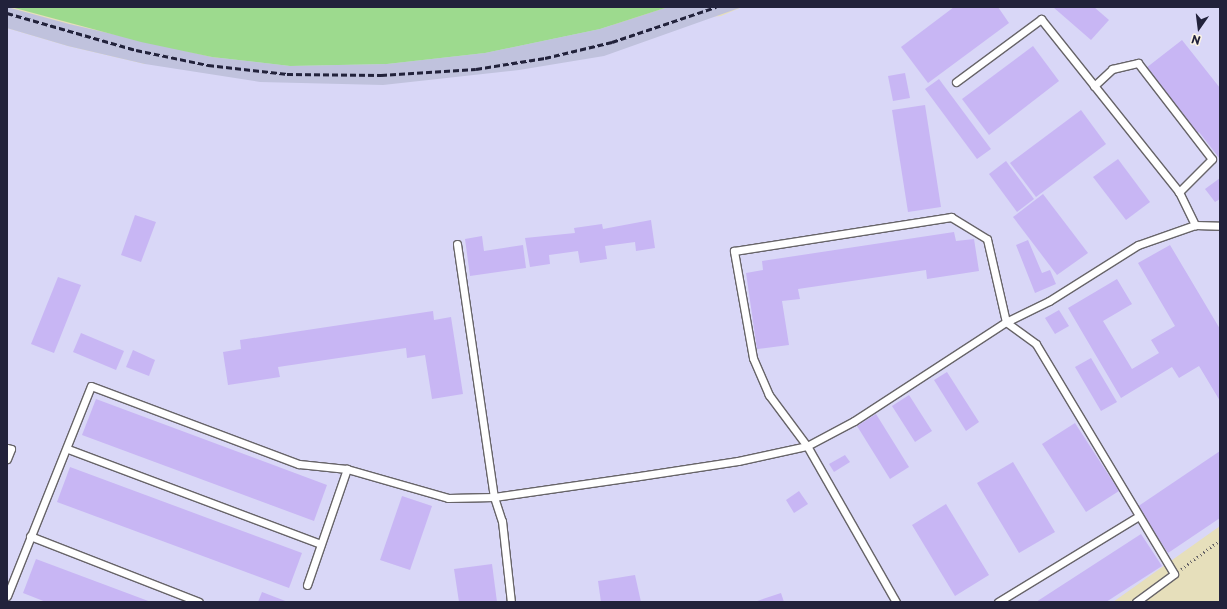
<!DOCTYPE html>
<html>
<head>
<meta charset="utf-8">
<style>
  body { margin:0 }
  #map { position:relative; width:1227px; height:609px; overflow:hidden; background:#e6dfbb; font-family:"Playpen Sans",sans-serif }
  div>[style] { position:absolute }
  .built>* { inset:0; background:#d9d7f7 }
  .industrial>* { inset:0; background:#c0c2dd }
  .green>* { inset:0; background:#9dda8e }
  .building>* { inset:0; background:#c8b6f4 }
  .path>* { height:2.5px; margin-top:-1.25px; transform-origin:0; background:repeating-linear-gradient(90deg,#676468 0 1px,transparent 0 4px) }
  .roads { filter:drop-shadow(1px 0 #676468) drop-shadow(-1px 0 #676468) drop-shadow(0 1px #676468) drop-shadow(0 -1px #676468) }
  .lane>* { height:7px; margin:-3.5px; padding:0 3.5px; transform-origin:3.5px; border-radius:3.5px; background:#fff }
  .rail>* { height:3px; margin-top:-1.5px; transform-origin:0; background:repeating-linear-gradient(90deg,#22223b 0 6px,transparent 0 9px) }
  span { translate:-50% -50%; white-space:nowrap; text-align:center; line-height:1.15; -webkit-text-stroke:4px #fcf5e5; paint-order:stroke }
  .frame { position:absolute; inset:0; border:8px solid #22223b; pointer-events:none }
  .north { position:absolute; left:1179px; top:8px; width:40px; height:40px; -webkit-text-stroke:3px #fcf5e5; paint-order:stroke; rotate:194deg; font-size:11px; font-weight:700; line-height:16px; text-align:center; color:#22223b }
  .north::after { content:''; display:block; margin:auto; width:14px; height:18px; background:#22223b; clip-path:polygon(50% 0,100% 100%,50% 72%,0 100%) }
</style>
</head>
<body>
<div id="map">
  <div class="built">
    <i style="clip-path:polygon(742px 7px,1220px 7px,1220px 526px,1113px 602px,7px 602px,7px 28px,68px 46px,145px 64px,721px 16px)"></i>
  </div>
  <div class="industrial">
    <i style="clip-path:polygon(7px 7px,69px 24px,212px 57px,290px 66px,387px 64px,485px 53px,600px 29px,668px 7px,742px 7px,604px 56px,519px 70px,383px 85px,260px 82px,145px 64px,68px 46px,7px 28px)"></i>
  </div>
  <div class="green">
    <i style="clip-path:polygon(11px 7px,668px 7px,600px 29px,485px 53px,387px 64px,290px 66px,212px 57px,141px 42px)"></i>
  </div>
  <div class="building">
    <i style="clip-path:polygon(954px 7px,998px 7px,1009px 23px,928px 83px,901px 47px)"></i>
    <i style="clip-path:polygon(1053px 7px,1094px 7px,1109px 20px,1091px 40px)"></i>
    <i style="clip-path:polygon(1182px 40px,1220px 88px,1220px 159px,1199px 132px,1197px 134px,1146px 68px)"></i>
    <i style="clip-path:polygon(1033px 46px,1059px 81px,989px 135px,962px 99px)"></i>
    <i style="clip-path:polygon(905px 73px,910px 98px,893px 101px,888px 76px)"></i>
    <i style="clip-path:polygon(939px 79px,991px 149px,977px 159px,925px 89px)"></i>
    <i style="clip-path:polygon(925px 105px,941px 207px,908px 212px,892px 110px)"></i>
    <i style="clip-path:polygon(1081px 110px,1106px 144px,1036px 197px,1010px 163px)"></i>
    <i style="clip-path:polygon(1118px 159px,1150px 202px,1126px 220px,1093px 177px)"></i>
    <i style="clip-path:polygon(1006px 161px,1034px 199px,1017px 212px,989px 174px)"></i>
    <i style="clip-path:polygon(1220px 178px,1220px 199px,1215px 202px,1205px 189px)"></i>
    <i style="clip-path:polygon(1043px 194px,1088px 253px,1057px 275px,1013px 217px)"></i>
    <i style="clip-path:polygon(135px 215px,156px 222px,141px 262px,121px 255px)"></i>
    <i style="clip-path:polygon(651px 220px,655px 248px,636px 251px,635px 242px,605px 246px,607px 259px,580px 263px,578px 251px,549px 255px,550px 264px,530px 267px,525px 238px,575px 233px,574px 228px,602px 224px,603px 229px)"></i>
    <i style="clip-path:polygon(954px 232px,956px 241px,974px 239px,979px 271px,927px 279px,926px 270px,798px 289px,800px 299px,782px 301px,789px 345px,757px 349px,746px 273px,763px 270px,762px 261px)"></i>
    <i style="clip-path:polygon(482px 236px,484px 251px,523px 245px,526px 268px,470px 276px,465px 239px)"></i>
    <i style="clip-path:polygon(1028px 240px,1042px 273px,1050px 270px,1056px 284px,1035px 293px,1016px 245px)"></i>
    <i style="clip-path:polygon(1170px 245px,1220px 329px,1220px 401px,1199px 366px,1179px 378px,1172px 367px,1121px 398px,1068px 308px,1117px 279px,1132px 304px,1103px 321px,1132px 369px,1159px 353px,1151px 340px,1175px 326px,1138px 263px)"></i>
    <i style="clip-path:polygon(58px 277px,81px 285px,54px 353px,31px 344px)"></i>
    <i style="clip-path:polygon(1059px 310px,1069px 326px,1055px 334px,1045px 318px)"></i>
    <i style="clip-path:polygon(433px 311px,434px 320px,451px 317px,463px 394px,432px 399px,425px 355px,407px 358px,406px 348px,278px 367px,280px 377px,228px 385px,223px 352px,241px 349px,240px 340px)"></i>
    <i style="clip-path:polygon(81px 333px,124px 351px,116px 370px,73px 352px)"></i>
    <i style="clip-path:polygon(133px 350px,155px 360px,149px 376px,126px 367px)"></i>
    <i style="clip-path:polygon(1091px 358px,1117px 402px,1101px 411px,1075px 367px)"></i>
    <i style="clip-path:polygon(947px 372px,979px 422px,966px 431px,934px 380px)"></i>
    <i style="clip-path:polygon(909px 395px,932px 431px,915px 442px,892px 406px)"></i>
    <i style="clip-path:polygon(96px 399px,327px 485px,314px 521px,82px 435px)"></i>
    <i style="clip-path:polygon(876px 414px,909px 467px,890px 479px,857px 426px)"></i>
    <i style="clip-path:polygon(1075px 423px,1119px 491px,1086px 512px,1042px 444px)"></i>
    <i style="clip-path:polygon(1220px 451px,1220px 518px,1168px 553px,1137px 507px)"></i>
    <i style="clip-path:polygon(845px 455px,850px 462px,834px 472px,829px 464px)"></i>
    <i style="clip-path:polygon(1013px 462px,1055px 532px,1019px 553px,977px 483px)"></i>
    <i style="clip-path:polygon(70px 467px,302px 553px,289px 588px,57px 502px)"></i>
    <i style="clip-path:polygon(799px 491px,808px 504px,794px 513px,786px 500px)"></i>
    <i style="clip-path:polygon(402px 496px,432px 506px,410px 570px,380px 560px)"></i>
    <i style="clip-path:polygon(946px 504px,989px 575px,955px 596px,912px 525px)"></i>
    <i style="clip-path:polygon(1141px 534px,1162px 566px,1106px 602px,1036px 602px)"></i>
    <i style="clip-path:polygon(36px 559px,151px 602px,46px 602px,23px 593px)"></i>
    <i style="clip-path:polygon(492px 564px,497px 602px,459px 602px,454px 569px)"></i>
    <i style="clip-path:polygon(635px 575px,641px 602px,601px 602px,598px 581px)"></i>
    <i style="clip-path:polygon(262px 592px,288px 602px,258px 602px)"></i>
    <i style="clip-path:polygon(781px 593px,784px 602px,754px 602px)"></i>
  </div>
  <div class="path">
    <i style="left:1181px;top:569px;width:49px;rotate:-36.6deg"></i>
  </div>
  <div class="roads">
    <div class="lane">
      <i style="left:956px;top:82px;width:106px;rotate:-36.5deg"></i>
      <i style="left:1041px;top:19px;width:221px;rotate:51.4deg"></i>
      <i style="left:1179px;top:192px;width:37px;rotate:64deg"></i>
      <i style="left:1094px;top:86px;width:25px;rotate:-43deg"></i>
      <i style="left:1112px;top:69px;width:27px;rotate:-13deg"></i>
      <i style="left:1138px;top:63px;width:121px;rotate:52.4deg"></i>
      <i style="left:1212px;top:159px;width:47px;rotate:135deg"></i>
      <i style="left:457px;top:244px;width:256px;rotate:81.7deg"></i>
      <i style="left:494px;top:497px;width:25px;rotate:72deg"></i>
      <i style="left:502px;top:521px;width:81px;rotate:83.7deg"></i>
      <i style="left:7px;top:448px;width:4px;rotate:14deg"></i>
      <i style="left:11px;top:449px;width:11px;rotate:112deg"></i>
      <i style="left:68px;top:449px;width:270px;rotate:20.6deg"></i>
      <i style="left:30px;top:536px;width:181px;rotate:21.3deg"></i>
      <i style="left:307px;top:585px;width:123px;rotate:-71deg"></i>
      <i style="left:7px;top:596px;width:226px;rotate:-68.2deg"></i>
      <i style="left:91px;top:386px;width:222px;rotate:20.6deg"></i>
      <i style="left:299px;top:464px;width:48px;rotate:5.9deg"></i>
      <i style="left:347px;top:469px;width:105px;rotate:16deg"></i>
      <i style="left:448px;top:498px;width:46px;rotate:-1.2deg"></i>
      <i style="left:494px;top:497px;width:140px;rotate:-8.2deg"></i>
      <i style="left:633px;top:477px;width:106px;rotate:-8.7deg"></i>
      <i style="left:738px;top:461px;width:71px;rotate:-12.3deg"></i>
      <i style="left:807px;top:446px;width:53px;rotate:-28deg"></i>
      <i style="left:854px;top:421px;width:181px;rotate:-33.1deg"></i>
      <i style="left:1006px;top:322px;width:48px;rotate:-26deg"></i>
      <i style="left:1049px;top:301px;width:105px;rotate:-32.2deg"></i>
      <i style="left:1138px;top:245px;width:60px;rotate:-19.3deg"></i>
      <i style="left:1195px;top:225px;width:25px;rotate:2deg"></i>
      <i style="left:896px;top:602px;width:180px;rotate:-119.7deg"></i>
      <i style="left:807px;top:446px;width:64px;rotate:-126.7deg"></i>
      <i style="left:769px;top:395px;width:40px;rotate:-113.4deg"></i>
      <i style="left:753px;top:358px;width:109px;rotate:-100.1deg"></i>
      <i style="left:734px;top:251px;width:220px;rotate:-8.9deg"></i>
      <i style="left:951px;top:217px;width:42px;rotate:31.4deg"></i>
      <i style="left:987px;top:239px;width:85px;rotate:77.1deg"></i>
      <i style="left:1006px;top:322px;width:37px;rotate:36deg"></i>
      <i style="left:1036px;top:344px;width:268px;rotate:59deg"></i>
      <i style="left:1174px;top:574px;width:47px;rotate:143.6deg"></i>
      <i style="left:998px;top:602px;width:165px;rotate:-31.4deg"></i>
    </div>
  </div>
  <div class="rail">
    <i style="left:7px;top:13px;width:134px;rotate:16deg"></i>
    <i style="left:136px;top:50px;width:74px;rotate:11.8deg"></i>
    <i style="left:208px;top:65px;width:80px;rotate:6.5deg"></i>
    <i style="left:287px;top:74px;width:94px;rotate:0.6deg"></i>
    <i style="left:381px;top:75px;width:95px;rotate:-3.6deg"></i>
    <i style="left:476px;top:69px;width:70px;rotate:-9.1deg"></i>
    <i style="left:545px;top:58px;width:69px;rotate:-13.4deg"></i>
    <i style="left:612px;top:42px;width:110px;rotate:-18.6deg"></i>
  </div>
  <div class="frame"></div>
  <div class="north">N</div>
</div>
</body>
</html>
